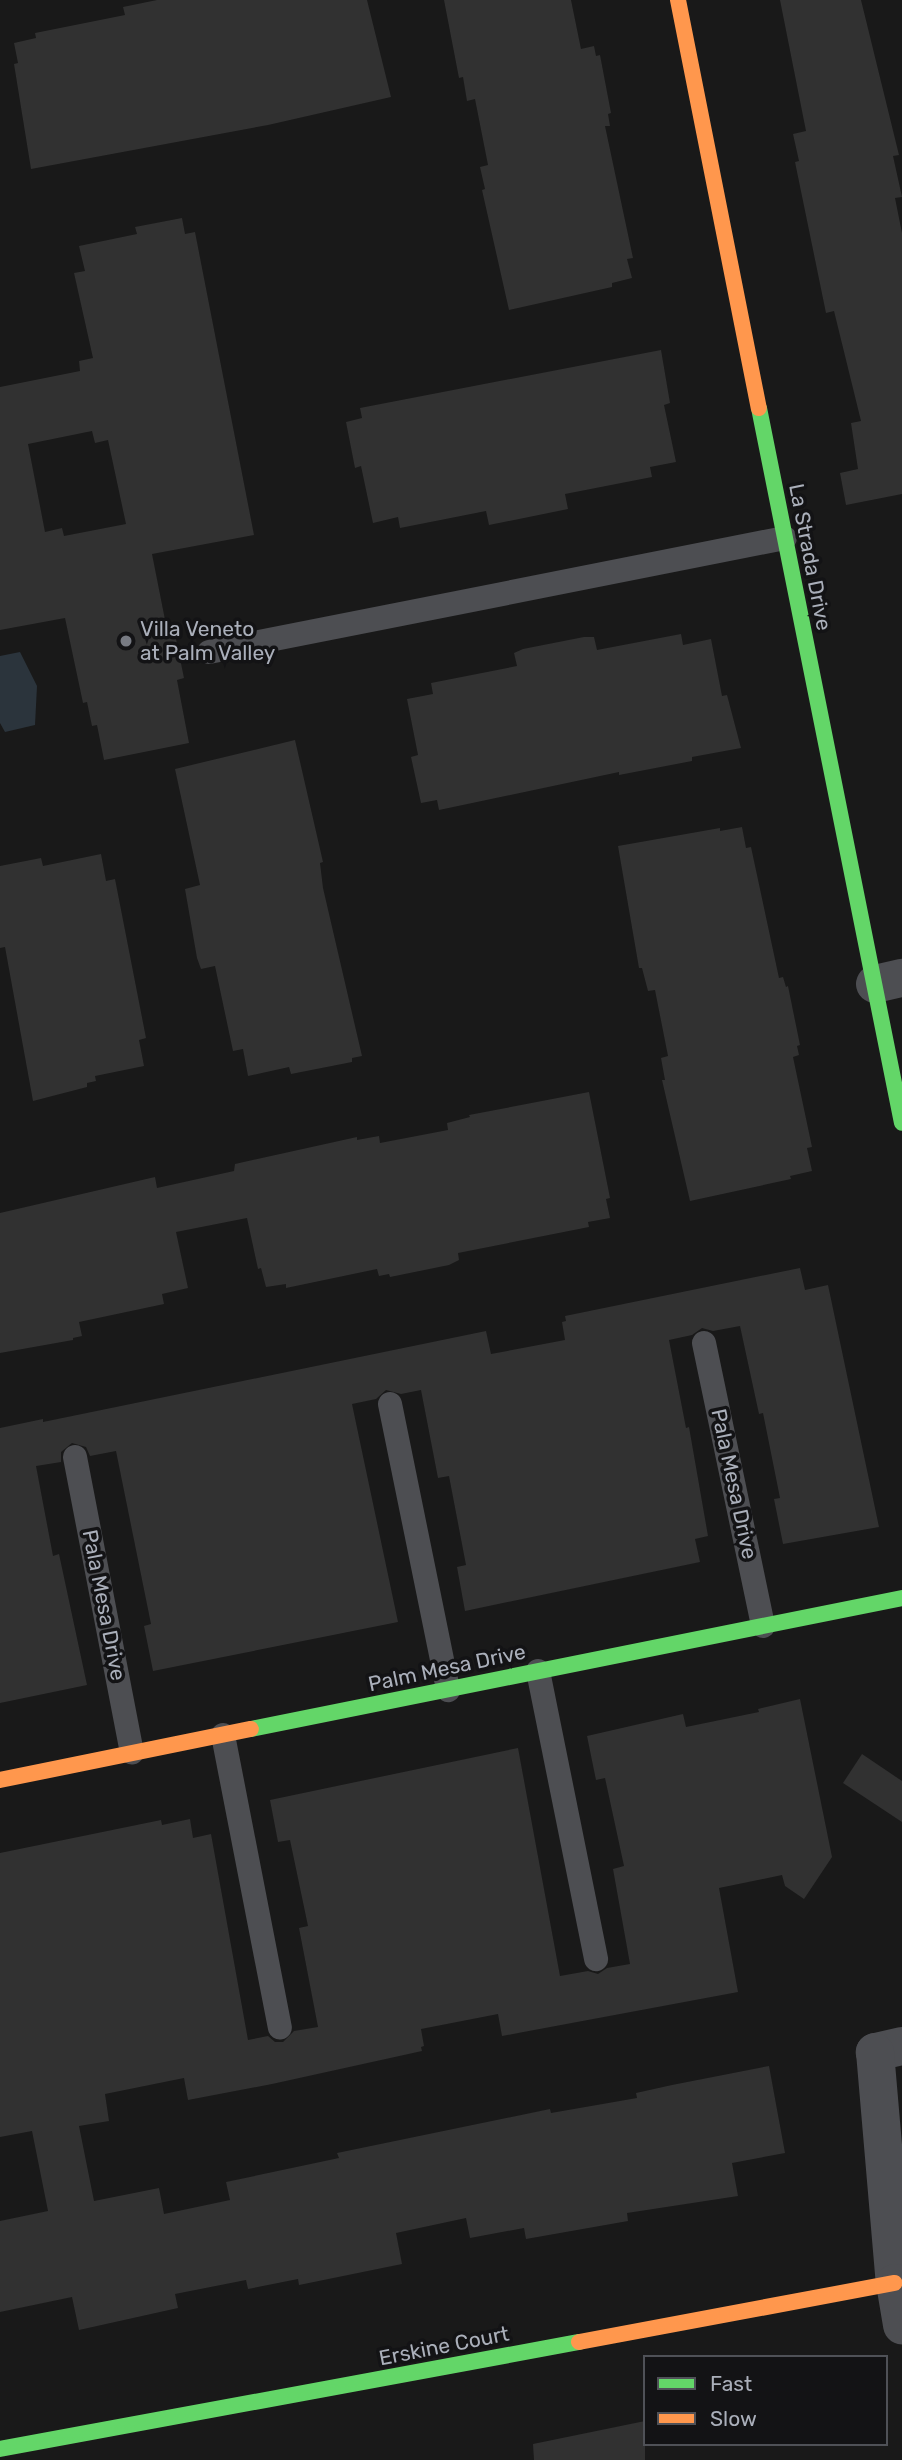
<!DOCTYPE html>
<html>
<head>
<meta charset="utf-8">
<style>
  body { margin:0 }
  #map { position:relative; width:902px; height:2460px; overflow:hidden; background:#191919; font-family:Rubik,sans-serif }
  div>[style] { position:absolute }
  .water>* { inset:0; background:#2b343c }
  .building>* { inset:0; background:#313131 }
  .lane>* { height:24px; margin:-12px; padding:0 12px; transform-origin:12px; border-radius:12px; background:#4d4e52 }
  .street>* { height:38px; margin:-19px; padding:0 19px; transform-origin:19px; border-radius:19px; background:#4d4e52 }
  .fast>* { height:16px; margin:-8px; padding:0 8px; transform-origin:8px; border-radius:8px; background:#63d668 }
  .slow>* { height:16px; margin:-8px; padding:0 8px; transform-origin:8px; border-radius:8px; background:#ff974d }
  .dots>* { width:19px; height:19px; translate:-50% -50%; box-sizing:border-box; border:4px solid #131315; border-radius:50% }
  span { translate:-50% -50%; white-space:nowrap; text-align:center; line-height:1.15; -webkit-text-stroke:7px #131315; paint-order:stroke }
  .street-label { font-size:21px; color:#aaafba }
  .poi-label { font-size:21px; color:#aaafba }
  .left { translate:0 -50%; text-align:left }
  .legend { position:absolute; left:643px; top:2355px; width:245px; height:91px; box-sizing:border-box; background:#131315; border:2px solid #4f5157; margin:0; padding:9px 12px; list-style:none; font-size:21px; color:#aaafba }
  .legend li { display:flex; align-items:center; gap:14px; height:35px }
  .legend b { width:35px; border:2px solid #4f5157 }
</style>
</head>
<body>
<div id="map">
  <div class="water">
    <i style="clip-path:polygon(20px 652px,37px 686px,35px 725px,5px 732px,0 723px,0 656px)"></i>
  </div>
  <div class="building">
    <i style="clip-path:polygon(157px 0,367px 0,391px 97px,268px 125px,31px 169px,14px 64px,18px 63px,14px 43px,36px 38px,35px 33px,125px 15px,123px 7px)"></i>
    <i style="clip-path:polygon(444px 0,571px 0,581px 49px,594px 46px,596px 56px,600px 55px,611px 113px,608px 114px,610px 126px,605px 126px,633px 258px,627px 259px,632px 278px,612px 283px,612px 287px,509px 310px,482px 190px,485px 189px,480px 167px,488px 165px,475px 99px,467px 101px,463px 77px,459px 78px)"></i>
    <i style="clip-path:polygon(780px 0,861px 0,899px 155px,893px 156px,902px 197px,895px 198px,902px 233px,902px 494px,846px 505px,840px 473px,858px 469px,851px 423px,861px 421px,834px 311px,826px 313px,795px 162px,799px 161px,793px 134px,806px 131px)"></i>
    <i style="clip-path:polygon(evenodd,182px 218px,185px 234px,195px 232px,254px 535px,152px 554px,168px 635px,175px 634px,184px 678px,177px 680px,189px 743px,104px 760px,97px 725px,92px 726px,87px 702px,83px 703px,65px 618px,0 630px,0 387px,80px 371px,79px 361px,93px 358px,74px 273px,85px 271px,79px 246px,137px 234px,135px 227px,182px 218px,92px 431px,95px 443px,108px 440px,126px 524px,64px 536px,62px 528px,45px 532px,28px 444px,92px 431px)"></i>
    <i style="clip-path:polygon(661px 350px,670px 403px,664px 405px,676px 462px,650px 467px,652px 477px,565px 494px,568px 509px,489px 525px,486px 511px,400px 528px,398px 517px,373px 523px,361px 466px,355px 468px,346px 422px,362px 418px,360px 408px)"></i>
    <i style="clip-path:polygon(681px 634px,683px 645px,711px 639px,722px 696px,727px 695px,741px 748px,692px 757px,692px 761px,619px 775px,619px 772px,439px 810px,437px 800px,421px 803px,411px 757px,418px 755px,407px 699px,433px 694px,431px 683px,517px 666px,514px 653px,523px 649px,584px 637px,594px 637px,597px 650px)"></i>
    <i style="clip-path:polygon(295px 740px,323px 862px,320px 863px,323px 888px,362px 1056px,352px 1058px,352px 1062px,291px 1074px,289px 1067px,248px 1076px,243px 1049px,233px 1051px,215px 966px,201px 969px,197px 958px,185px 889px,200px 885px,175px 769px)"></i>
    <i style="clip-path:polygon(742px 827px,746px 848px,751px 847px,779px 978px,783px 977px,786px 987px,788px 986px,800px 1045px,797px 1046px,799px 1055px,793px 1057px,812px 1147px,807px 1148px,812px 1171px,790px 1176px,791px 1179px,690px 1201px,662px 1080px,665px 1080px,661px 1058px,668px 1056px,655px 990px,648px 991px,642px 968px,639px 968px,618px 846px,720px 828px,720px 831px)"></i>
    <i style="clip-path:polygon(101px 854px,106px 881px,115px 879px,146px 1038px,139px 1040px,144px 1066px,95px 1076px,96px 1081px,87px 1083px,87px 1087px,33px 1101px,5px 947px,0 948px,0 866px,41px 858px,43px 866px)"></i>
    <i style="clip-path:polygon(589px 1092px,610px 1198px,606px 1199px,610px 1218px,588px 1222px,589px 1227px,458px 1253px,459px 1260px,449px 1265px,390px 1277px,389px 1274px,379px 1276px,377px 1269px,286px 1288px,286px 1284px,266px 1287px,261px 1268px,258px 1269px,247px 1218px,176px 1232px,188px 1288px,162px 1294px,164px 1304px,79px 1322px,82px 1336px,73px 1338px,73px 1340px,0 1353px,0 1213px,155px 1177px,157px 1188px,234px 1171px,235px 1164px,357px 1137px,357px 1140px,379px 1136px,380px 1143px,448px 1130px,447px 1123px,470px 1117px,469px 1115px)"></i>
    <i style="clip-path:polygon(800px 1268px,805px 1290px,828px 1285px,879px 1527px,783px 1544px,774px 1499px,780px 1498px,763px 1413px,759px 1414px,740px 1326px,713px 1331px,702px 1328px,692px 1335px,669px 1340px,686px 1428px,689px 1427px,708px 1536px,695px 1539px,700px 1562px,465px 1611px,457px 1567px,466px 1565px,449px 1476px,438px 1478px,421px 1390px,401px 1394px,386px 1390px,376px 1399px,352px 1404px,398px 1622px,153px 1671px,144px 1626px,151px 1624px,116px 1451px,90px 1456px,86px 1447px,72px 1443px,61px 1452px,61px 1462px,36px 1466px,53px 1556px,59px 1554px,87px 1685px,0 1703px,0 1428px,43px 1419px,43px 1422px,486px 1331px,491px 1354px,565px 1340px,562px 1322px,566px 1321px,565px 1316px)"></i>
    <i style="clip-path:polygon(800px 1699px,832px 1857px,804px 1899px,785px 1886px,782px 1875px,719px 1888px,738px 1992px,502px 2036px,498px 2014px,421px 2029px,424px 2046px,421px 2047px,422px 2051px,272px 2084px,188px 2100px,184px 2078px,105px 2094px,109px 2121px,79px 2126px,94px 2201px,159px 2188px,164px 2214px,230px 2200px,226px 2182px,339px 2158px,337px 2153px,550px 2109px,551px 2113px,637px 2098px,636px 2093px,672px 2085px,769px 2066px,785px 2153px,732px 2163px,738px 2196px,627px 2213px,628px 2221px,526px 2239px,524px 2228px,470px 2238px,466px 2218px,396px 2233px,402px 2264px,299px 2285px,298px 2279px,248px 2289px,246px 2280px,175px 2294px,178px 2308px,79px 2330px,72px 2297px,0 2312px,0 2221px,48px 2211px,32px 2131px,0 2137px,0 1853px,161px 1820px,162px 1825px,190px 1819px,193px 1838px,211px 1834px,248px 2040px,268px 2036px,275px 2042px,283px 2042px,294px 2031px,318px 2027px,299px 1928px,308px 1926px,290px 1840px,278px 1842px,270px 1800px,518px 1748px,560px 1976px,588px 1971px,598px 1974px,607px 1968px,630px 1964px,613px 1869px,624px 1866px,605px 1778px,596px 1780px,587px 1736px,683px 1714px,686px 1727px,759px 1712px,758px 1709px)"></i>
    <i style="clip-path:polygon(862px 1754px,902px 1781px,902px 1822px,843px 1783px)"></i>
    <i style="clip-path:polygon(645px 2421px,645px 2460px,534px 2460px,533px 2444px)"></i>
  </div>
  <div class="lane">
    <i style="left:209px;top:652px;width:587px;rotate:-11.2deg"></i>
    <i style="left:704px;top:1343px;width:289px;rotate:78.2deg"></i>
    <i style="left:390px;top:1404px;width:292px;rotate:78.5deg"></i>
    <i style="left:75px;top:1457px;width:301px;rotate:79.1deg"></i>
    <i style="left:538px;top:1671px;width:294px;rotate:78.6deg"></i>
    <i style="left:223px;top:1735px;width:298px;rotate:79deg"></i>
  </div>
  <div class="street">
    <i style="left:875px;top:984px;width:28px;rotate:-13deg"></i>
    <i style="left:902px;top:2046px;width:28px;rotate:167deg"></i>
    <i style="left:875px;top:2052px;width:232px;rotate:85.1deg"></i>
    <i style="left:895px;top:2283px;width:43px;rotate:80.5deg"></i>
  </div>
  <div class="fast">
    <i style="left:759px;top:408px;width:729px;rotate:78.69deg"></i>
    <i style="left:251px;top:1729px;width:664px;rotate:-11.38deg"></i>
    <i style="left:0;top:2449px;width:589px;rotate:-10.47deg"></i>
  </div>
  <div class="slow">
    <i style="left:678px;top:0;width:416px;rotate:78.8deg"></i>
    <i style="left:0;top:1780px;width:256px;rotate:-11.5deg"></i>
    <i style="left:579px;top:2342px;width:321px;rotate:-10.6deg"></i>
  </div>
  <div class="dots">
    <i style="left:126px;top:641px;background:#777a82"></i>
  </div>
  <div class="street-label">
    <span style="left:810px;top:557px;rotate:79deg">La Strada Drive</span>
    <span style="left:734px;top:1484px;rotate:78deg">Pala Mesa Drive</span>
    <span style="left:104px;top:1605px;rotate:79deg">Pala Mesa Drive</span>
    <span style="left:447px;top:1668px;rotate:-12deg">Palm Mesa Drive</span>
    <span style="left:444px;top:2346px;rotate:-11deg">Erskine Court</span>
  </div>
  <div class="poi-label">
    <span class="left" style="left:140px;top:641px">Villa Veneto<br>at Palm Valley</span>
  </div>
  <ul class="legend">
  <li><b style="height:9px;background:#63d668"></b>Fast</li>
  <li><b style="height:9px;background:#ff974d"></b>Slow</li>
  </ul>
</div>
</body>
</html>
